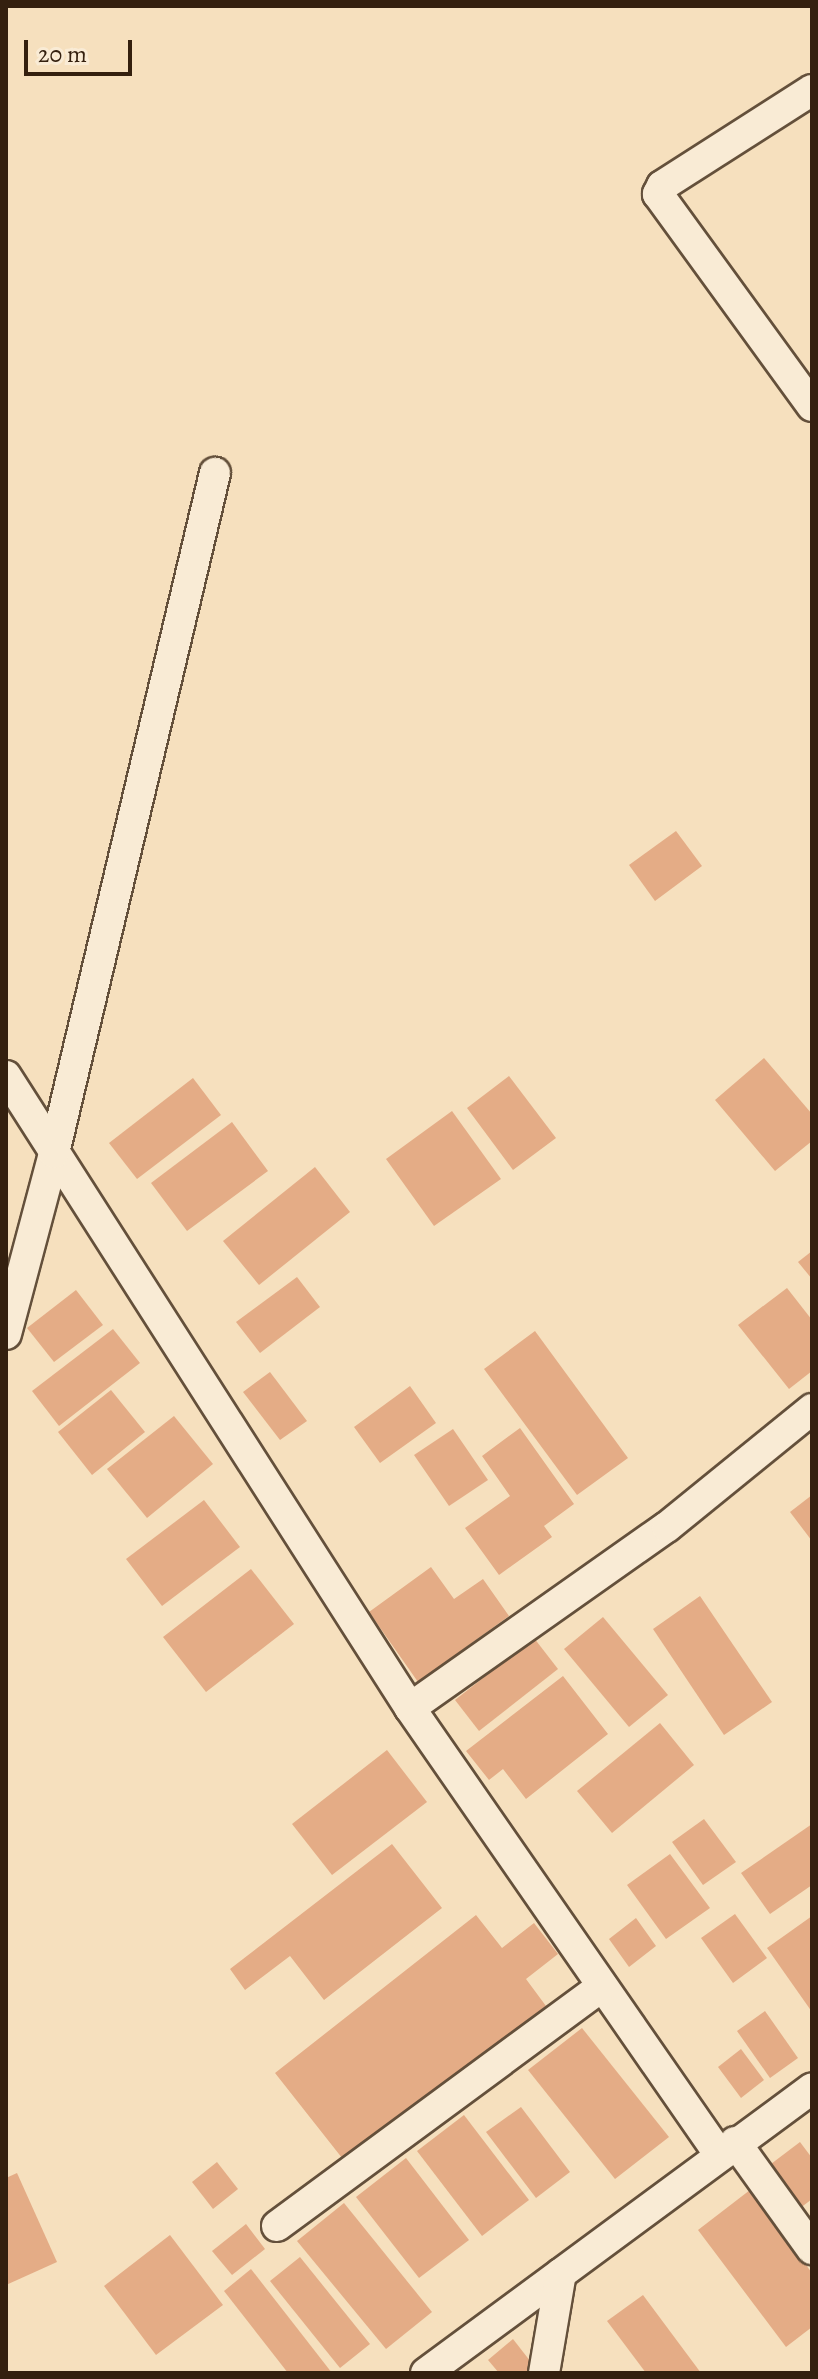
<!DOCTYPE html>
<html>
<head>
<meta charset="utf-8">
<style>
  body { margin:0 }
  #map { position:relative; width:818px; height:2379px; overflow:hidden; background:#f6e0be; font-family:Alegreya,serif }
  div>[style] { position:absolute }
  .building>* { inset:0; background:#e4ac86 }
  .roads { filter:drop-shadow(2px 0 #64503b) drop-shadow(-2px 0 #64503b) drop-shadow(0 2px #64503b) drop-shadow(0 -2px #64503b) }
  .minor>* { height:30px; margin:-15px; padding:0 15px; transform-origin:15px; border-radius:15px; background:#f9ebd5 }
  span { translate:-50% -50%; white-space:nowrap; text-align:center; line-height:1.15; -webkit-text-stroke:7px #f9ebd5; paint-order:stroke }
  .frame { position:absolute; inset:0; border:8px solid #34200f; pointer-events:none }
  .scale { position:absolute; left:24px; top:40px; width:108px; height:36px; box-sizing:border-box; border:4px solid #34200f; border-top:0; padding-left:10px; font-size:24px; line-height:28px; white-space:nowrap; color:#34200f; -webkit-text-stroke:6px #f9ebd5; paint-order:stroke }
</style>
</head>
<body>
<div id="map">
  <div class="building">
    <i style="clip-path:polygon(676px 831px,702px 866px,655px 901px,629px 865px)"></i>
    <i style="clip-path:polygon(764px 1058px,812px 1114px,812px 1141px,775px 1171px,715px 1100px)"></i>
    <i style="clip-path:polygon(509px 1076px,556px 1138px,513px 1170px,467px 1108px)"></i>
    <i style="clip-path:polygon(193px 1078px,221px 1115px,137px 1179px,109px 1143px)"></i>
    <i style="clip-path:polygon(452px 1111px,501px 1179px,434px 1226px,386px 1159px)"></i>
    <i style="clip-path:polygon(232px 1122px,268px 1171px,187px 1231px,151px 1183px)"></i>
    <i style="clip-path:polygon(315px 1167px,350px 1212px,259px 1285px,223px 1241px)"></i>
    <i style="clip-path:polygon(812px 1251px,812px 1279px,798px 1262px)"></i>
    <i style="clip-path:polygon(297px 1277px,320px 1307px,260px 1353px,236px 1322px)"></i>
    <i style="clip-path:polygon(787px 1288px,812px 1320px,812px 1371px,789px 1389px,738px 1325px)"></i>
    <i style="clip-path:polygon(76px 1290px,103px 1325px,54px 1362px,27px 1328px)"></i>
    <i style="clip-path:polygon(113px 1329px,140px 1363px,59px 1426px,32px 1391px)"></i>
    <i style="clip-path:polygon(535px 1331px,628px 1458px,577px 1495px,484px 1369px)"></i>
    <i style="clip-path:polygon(270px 1372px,307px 1421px,280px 1440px,243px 1392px)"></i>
    <i style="clip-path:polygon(410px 1386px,436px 1423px,380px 1463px,354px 1427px)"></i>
    <i style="clip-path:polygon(111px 1390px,145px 1432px,92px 1475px,58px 1432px)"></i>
    <i style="clip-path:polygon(174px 1416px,213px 1464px,147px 1518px,107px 1469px)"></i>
    <i style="clip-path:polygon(520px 1428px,574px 1504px,544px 1526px,552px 1537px,499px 1575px,465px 1528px,510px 1496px,482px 1456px)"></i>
    <i style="clip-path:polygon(453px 1429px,488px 1480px,449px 1506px,414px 1455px)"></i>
    <i style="clip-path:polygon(812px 1495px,812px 1541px,790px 1512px)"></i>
    <i style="clip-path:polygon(204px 1500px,240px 1547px,162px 1606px,126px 1559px)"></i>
    <i style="clip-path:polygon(431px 1567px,454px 1599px,483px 1579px,509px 1616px,418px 1682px,369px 1612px)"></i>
    <i style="clip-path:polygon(251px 1569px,294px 1624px,206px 1692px,163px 1637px)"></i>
    <i style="clip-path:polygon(700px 1596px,772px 1702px,724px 1735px,653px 1629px)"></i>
    <i style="clip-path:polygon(603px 1617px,668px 1695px,629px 1727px,564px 1649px)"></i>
    <i style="clip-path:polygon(534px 1638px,558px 1669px,479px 1731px,455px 1700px)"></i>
    <i style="clip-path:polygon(563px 1676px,608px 1734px,526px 1799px,503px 1769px,489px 1780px,466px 1751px)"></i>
    <i style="clip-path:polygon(660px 1723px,694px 1765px,612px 1833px,577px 1791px)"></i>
    <i style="clip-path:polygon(387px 1750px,427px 1802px,332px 1875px,292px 1824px)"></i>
    <i style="clip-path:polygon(704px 1819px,736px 1862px,703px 1885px,672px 1842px)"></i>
    <i style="clip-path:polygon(812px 1824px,812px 1885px,770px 1914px,741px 1873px)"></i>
    <i style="clip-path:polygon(392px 1844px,442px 1908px,324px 2000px,290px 1956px,245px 1990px,230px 1969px)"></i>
    <i style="clip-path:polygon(670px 1854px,710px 1908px,666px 1939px,627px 1885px)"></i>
    <i style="clip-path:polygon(735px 1914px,767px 1958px,733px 1983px,701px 1938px)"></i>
    <i style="clip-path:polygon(476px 1915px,502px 1948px,534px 1923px,558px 1954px,526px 1979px,546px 2006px,346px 2163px,275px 2073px)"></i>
    <i style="clip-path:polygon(812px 1916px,812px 2012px,767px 1948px)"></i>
    <i style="clip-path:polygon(636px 1918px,656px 1946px,629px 1967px,609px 1939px)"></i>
    <i style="clip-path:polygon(765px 2011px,798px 2058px,770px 2078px,737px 2031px)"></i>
    <i style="clip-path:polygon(582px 2028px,669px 2137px,615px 2179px,528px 2070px)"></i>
    <i style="clip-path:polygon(741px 2049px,764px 2080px,741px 2098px,718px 2067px)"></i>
    <i style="clip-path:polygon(521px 2107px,570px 2172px,536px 2198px,486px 2132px)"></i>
    <i style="clip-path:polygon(464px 2115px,529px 2200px,482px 2236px,417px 2151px)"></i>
    <i style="clip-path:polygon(800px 2142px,812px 2158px,812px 2199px,799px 2209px,767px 2167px)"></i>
    <i style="clip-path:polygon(406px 2158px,469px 2240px,419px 2278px,356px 2197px)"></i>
    <i style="clip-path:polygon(217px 2162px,238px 2189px,213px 2209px,192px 2182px)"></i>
    <i style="clip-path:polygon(17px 2173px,57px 2262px,6px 2285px,6px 2178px)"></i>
    <i style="clip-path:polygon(750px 2190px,812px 2273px,812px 2327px,786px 2347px,698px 2230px)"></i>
    <i style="clip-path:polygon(344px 2203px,432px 2312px,386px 2349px,297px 2241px)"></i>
    <i style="clip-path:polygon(246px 2224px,265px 2249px,232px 2275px,212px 2251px)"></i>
    <i style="clip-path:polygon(170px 2235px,223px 2305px,156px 2355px,104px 2286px)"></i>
    <i style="clip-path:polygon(300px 2257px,370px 2344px,340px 2368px,270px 2281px)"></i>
    <i style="clip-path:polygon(251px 2269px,332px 2373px,288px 2373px,224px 2291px)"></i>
    <i style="clip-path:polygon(643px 2295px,701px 2373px,646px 2373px,607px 2321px)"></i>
    <i style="clip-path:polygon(513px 2339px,534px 2366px,531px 2373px,499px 2373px,488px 2360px)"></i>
  </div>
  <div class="roads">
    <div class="minor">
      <i style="left:812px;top:90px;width:178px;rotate:147.4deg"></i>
      <i style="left:662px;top:186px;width:9px;rotate:117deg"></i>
      <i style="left:658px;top:194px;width:262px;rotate:54deg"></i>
      <i style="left:6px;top:1076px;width:750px;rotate:57.41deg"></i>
      <i style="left:410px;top:1708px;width:543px;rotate:55.28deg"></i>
      <i style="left:6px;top:1334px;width:187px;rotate:-75.1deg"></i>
      <i style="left:54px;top:1153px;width:699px;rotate:-76.68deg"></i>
      <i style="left:410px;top:1708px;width:314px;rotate:-35.2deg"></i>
      <i style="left:667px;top:1527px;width:187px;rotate:-39.1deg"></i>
      <i style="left:735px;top:2142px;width:132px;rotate:54.3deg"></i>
      <i style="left:277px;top:2226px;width:404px;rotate:-36.4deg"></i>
      <i style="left:426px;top:2373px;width:480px;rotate:-36.4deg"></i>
      <i style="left:544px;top:2373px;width:101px;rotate:-80.4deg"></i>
    </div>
  </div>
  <div class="frame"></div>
  <div class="scale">20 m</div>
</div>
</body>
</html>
